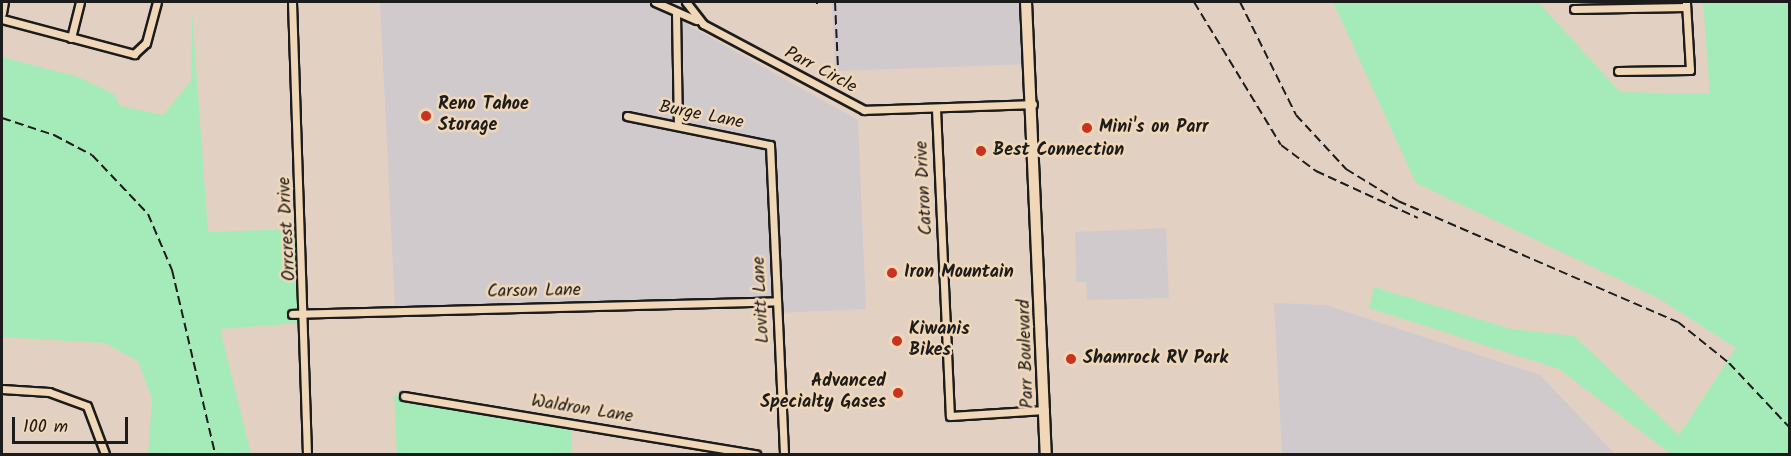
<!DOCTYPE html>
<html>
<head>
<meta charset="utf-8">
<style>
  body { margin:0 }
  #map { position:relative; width:1791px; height:456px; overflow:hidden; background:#e2d1c2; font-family:Kalam,sans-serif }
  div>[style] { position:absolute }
  .built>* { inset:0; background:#d1cacd }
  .green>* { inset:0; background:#a4ebb9 }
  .roads { filter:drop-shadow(2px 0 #1c1c1c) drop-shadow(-2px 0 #1c1c1c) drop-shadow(0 2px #1c1c1c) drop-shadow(0 -2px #1c1c1c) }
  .street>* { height:7px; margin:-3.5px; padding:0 3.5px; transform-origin:3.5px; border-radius:3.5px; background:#f0d7b8 }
  .secondary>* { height:10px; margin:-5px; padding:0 5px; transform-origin:5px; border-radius:5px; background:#f0d7b8 }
  .rail>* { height:2px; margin-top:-1px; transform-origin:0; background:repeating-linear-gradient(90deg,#1c1c1c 0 9px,transparent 0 13.5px) }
  .dots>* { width:16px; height:16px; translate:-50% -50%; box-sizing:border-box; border:3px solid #f0d7b8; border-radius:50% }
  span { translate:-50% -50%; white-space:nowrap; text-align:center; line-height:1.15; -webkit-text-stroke:5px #f0d7b8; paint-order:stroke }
  .street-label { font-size:18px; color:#1c1c1c }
  .poi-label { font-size:18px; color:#1c1c1c; font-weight:700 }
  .left { translate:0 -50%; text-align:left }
  .right { translate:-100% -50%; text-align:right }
  .frame { position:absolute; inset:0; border:3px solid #1c1c1c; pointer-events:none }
  .scale { position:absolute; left:12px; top:417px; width:116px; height:27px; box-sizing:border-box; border:3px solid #1c1c1c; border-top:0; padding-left:8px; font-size:18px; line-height:21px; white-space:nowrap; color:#1c1c1c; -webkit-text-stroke:4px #f0d7b8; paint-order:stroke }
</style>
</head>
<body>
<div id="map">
  <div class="built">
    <i style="clip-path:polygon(380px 2px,675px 2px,690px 26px,858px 120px,866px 309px,777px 313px,777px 301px,395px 311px)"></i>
    <i style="clip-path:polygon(832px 2px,1026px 2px,1031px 64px,835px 71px)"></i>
    <i style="clip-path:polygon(1166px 228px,1169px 298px,1087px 300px,1086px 282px,1076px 282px,1075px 232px)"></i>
    <i style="clip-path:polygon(1274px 303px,1326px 305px,1540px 375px,1615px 454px,1282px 454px)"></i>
  </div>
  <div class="green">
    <i style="clip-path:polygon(1333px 2px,1538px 2px,1620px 92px,1710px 94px,1703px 2px,1789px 2px,1789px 454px,1671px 454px,1559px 369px,1369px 308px,1374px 287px,1511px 329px,1574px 336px,1679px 435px,1736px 348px,1658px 298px,1416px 183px)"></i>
    <i style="clip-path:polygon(192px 12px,208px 232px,296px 229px,299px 323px,220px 329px,251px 454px,148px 454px,152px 398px,138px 361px,105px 343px,2px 337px,2px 57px,78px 77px,114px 94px,120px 106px,163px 115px,191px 81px)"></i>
    <i style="clip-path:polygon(394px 395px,571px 424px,572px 454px,397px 454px)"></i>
  </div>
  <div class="roads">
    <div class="street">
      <i style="left:292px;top:2px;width:452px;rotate:88.1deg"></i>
      <i style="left:655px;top:2px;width:45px;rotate:23.7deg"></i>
      <i style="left:686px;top:2px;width:28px;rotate:52deg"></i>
      <i style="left:703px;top:24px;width:183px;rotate:28.1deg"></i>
      <i style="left:864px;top:110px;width:169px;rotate:-2deg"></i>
      <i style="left:1574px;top:9px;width:112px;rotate:-1deg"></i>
      <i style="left:2px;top:13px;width:11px;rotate:-80deg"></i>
      <i style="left:676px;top:13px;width:113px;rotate:89deg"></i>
      <i style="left:2px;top:19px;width:137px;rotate:14.9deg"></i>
      <i style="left:134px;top:54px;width:16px;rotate:-43deg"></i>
      <i style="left:146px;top:43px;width:42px;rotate:-75deg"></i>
      <i style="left:71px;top:38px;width:37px;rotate:-76deg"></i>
      <i style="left:1618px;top:71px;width:72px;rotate:-0.8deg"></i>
      <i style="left:1690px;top:70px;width:68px;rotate:-93.4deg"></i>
      <i style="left:936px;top:109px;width:307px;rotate:87.4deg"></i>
      <i style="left:950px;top:416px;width:95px;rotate:-3.6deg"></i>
      <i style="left:627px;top:116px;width:146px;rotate:11.5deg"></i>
      <i style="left:770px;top:145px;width:309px;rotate:87.4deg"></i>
      <i style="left:292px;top:314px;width:485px;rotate:-1.5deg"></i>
      <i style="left:2px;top:389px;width:47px;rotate:3.7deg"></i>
      <i style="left:49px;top:392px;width:40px;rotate:20.2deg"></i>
      <i style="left:87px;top:406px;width:51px;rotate:69.4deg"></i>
      <i style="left:404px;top:396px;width:357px;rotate:9.4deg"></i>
    </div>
    <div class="secondary">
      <i style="left:1026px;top:2px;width:452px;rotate:87.5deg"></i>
    </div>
  </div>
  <div class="rail">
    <i style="left:817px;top:2px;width:2px;rotate:90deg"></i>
    <i style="left:835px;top:2px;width:67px;rotate:87.4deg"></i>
    <i style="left:1194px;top:2px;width:167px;rotate:58.7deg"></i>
    <i style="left:1281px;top:145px;width:44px;rotate:36.6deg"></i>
    <i style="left:1316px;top:171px;width:112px;rotate:24.7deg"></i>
    <i style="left:1240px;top:2px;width:126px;rotate:63.6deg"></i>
    <i style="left:1296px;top:115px;width:74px;rotate:47.2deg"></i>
    <i style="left:1346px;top:169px;width:61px;rotate:31.6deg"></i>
    <i style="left:1398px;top:201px;width:305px;rotate:23.4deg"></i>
    <i style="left:1678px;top:322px;width:65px;rotate:38.8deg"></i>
    <i style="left:1729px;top:363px;width:89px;rotate:46.8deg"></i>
    <i style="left:2px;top:118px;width:55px;rotate:18.1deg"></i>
    <i style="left:54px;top:135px;width:43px;rotate:27.8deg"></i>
    <i style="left:92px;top:155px;width:81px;rotate:46.5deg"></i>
    <i style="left:148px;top:214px;width:61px;rotate:66.8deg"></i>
    <i style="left:172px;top:270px;width:189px;rotate:76.8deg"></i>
  </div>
  <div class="dots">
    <i style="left:426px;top:116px;background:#c8321e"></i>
    <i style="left:1087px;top:128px;background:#c8321e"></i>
    <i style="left:981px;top:151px;background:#c8321e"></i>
    <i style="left:892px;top:273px;background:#c8321e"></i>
    <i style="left:897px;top:341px;background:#c8321e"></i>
    <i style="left:1071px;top:359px;background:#c8321e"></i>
    <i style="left:898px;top:393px;background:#c8321e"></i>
  </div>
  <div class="street-label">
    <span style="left:820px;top:71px;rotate:28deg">Parr Circle</span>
    <span style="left:701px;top:116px;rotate:11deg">Burge Lane</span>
    <span style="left:925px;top:188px;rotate:-93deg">Catron Drive</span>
    <span style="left:288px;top:229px;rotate:-93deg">Orrcrest Drive</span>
    <span style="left:534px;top:292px;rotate:-1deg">Carson Lane</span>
    <span style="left:762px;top:300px;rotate:-93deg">Lovitt Lane</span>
    <span style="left:1027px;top:354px;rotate:-92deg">Parr Boulevard</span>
    <span style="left:582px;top:410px;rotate:9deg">Waldron Lane</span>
  </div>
  <div class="poi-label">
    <span class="left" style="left:438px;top:116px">Reno Tahoe<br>Storage</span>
    <span class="left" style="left:1099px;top:128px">Mini's on Parr</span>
    <span class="left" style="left:993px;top:151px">Best Connection</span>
    <span class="left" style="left:904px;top:273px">Iron Mountain</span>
    <span class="left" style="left:909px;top:341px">Kiwanis<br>Bikes</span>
    <span class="left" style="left:1083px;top:359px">Shamrock RV Park</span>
    <span class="right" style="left:886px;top:393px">Advanced<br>Specialty Gases</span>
  </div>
  <div class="frame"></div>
  <div class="scale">100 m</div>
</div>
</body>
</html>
